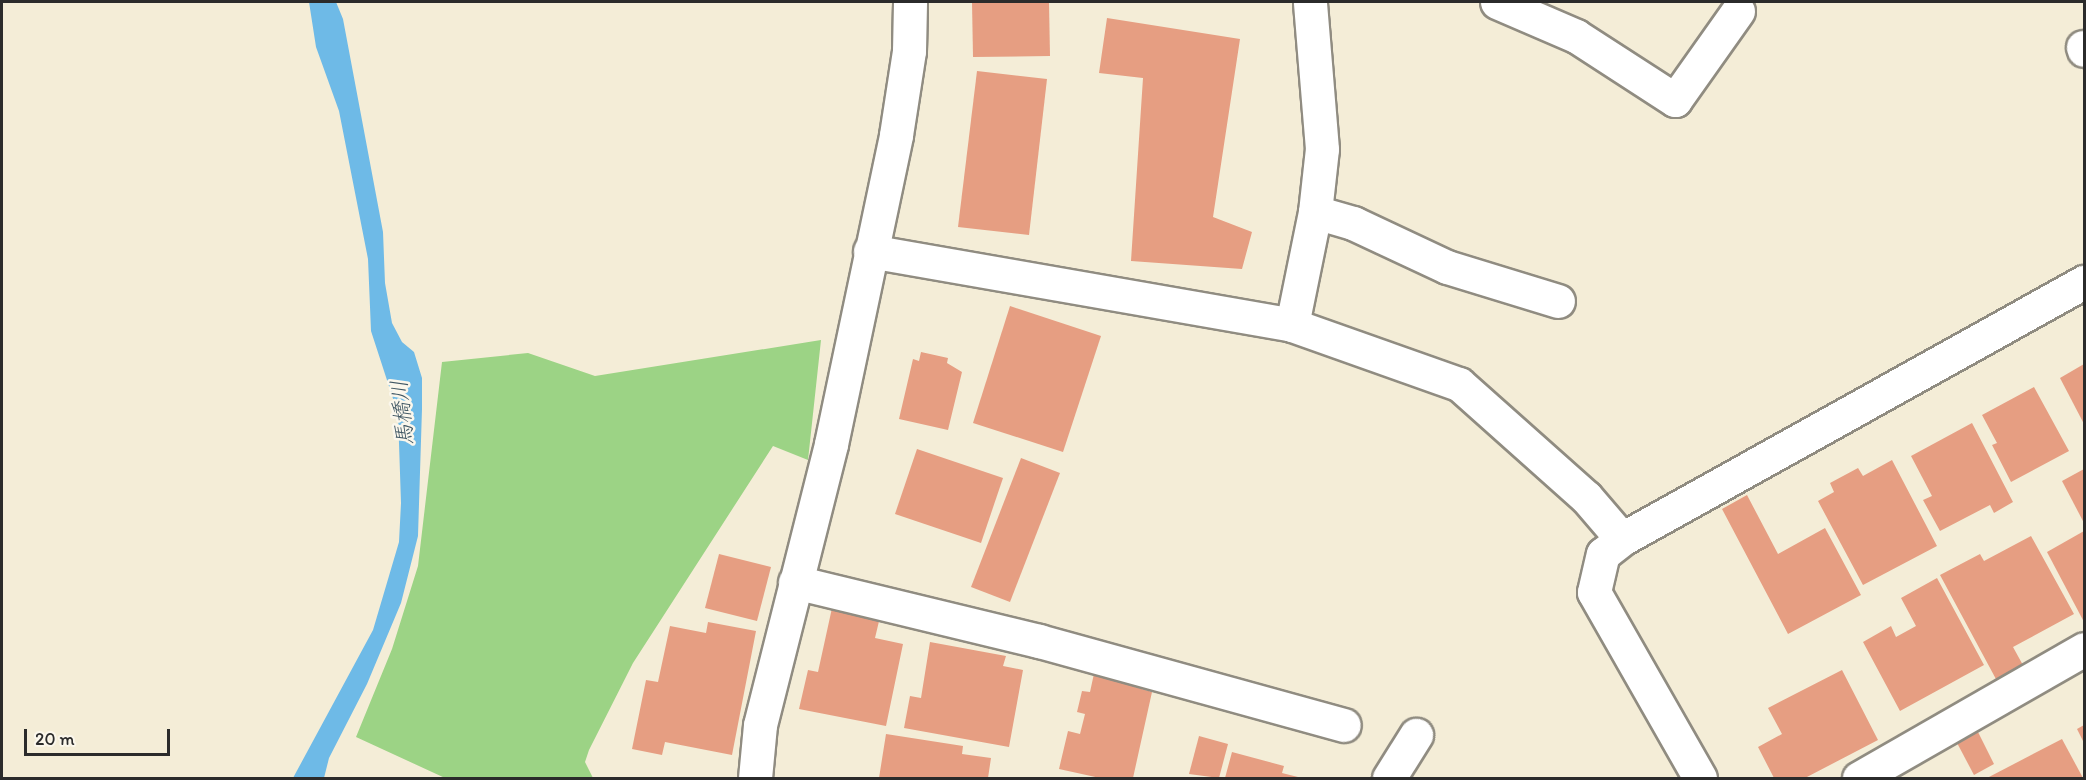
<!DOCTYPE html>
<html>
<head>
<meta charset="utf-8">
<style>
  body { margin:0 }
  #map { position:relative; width:2086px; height:780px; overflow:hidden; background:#f4edd7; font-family:Itim,"Klee One",sans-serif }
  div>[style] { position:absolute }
  .green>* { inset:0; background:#9cd385 }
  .water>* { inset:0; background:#6ebae7 }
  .building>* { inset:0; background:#e69e82 }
  .roads { filter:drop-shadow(2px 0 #908c81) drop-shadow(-2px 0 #908c81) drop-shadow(0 2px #908c81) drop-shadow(0 -2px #908c81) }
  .minor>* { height:33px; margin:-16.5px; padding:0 16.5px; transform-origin:16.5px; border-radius:16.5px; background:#fff }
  span { translate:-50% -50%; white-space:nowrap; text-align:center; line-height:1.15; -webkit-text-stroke:5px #fbf7ec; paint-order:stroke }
  .water-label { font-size:22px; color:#3f5663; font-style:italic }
  .frame { position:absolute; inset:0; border:3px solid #2b2b2b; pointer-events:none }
  .scale { position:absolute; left:24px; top:729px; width:146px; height:27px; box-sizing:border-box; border:3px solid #2b2b2b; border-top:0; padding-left:8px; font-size:18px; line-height:21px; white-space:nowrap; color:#2b2b2b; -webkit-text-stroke:4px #fbf7ec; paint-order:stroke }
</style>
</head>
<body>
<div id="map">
  <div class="green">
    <i style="clip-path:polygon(821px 340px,808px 460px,773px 446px,633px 663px,589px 750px,585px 762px,593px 778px,445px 778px,356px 737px,392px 649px,418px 566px,442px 362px,528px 353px,595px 376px)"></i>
  </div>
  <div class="water">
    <i style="clip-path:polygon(309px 2px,336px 2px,343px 19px,383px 232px,385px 283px,392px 323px,402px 342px,414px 352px,422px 378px,422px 409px,418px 536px,401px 603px,367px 684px,329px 758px,324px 778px,293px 778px,373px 630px,399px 542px,401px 503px,398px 414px,371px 331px,368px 259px,339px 111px,316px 47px)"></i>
  </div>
  <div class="building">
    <i style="clip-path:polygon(972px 2px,1049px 2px,1050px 56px,973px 57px)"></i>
    <i style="clip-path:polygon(1107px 18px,1240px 39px,1213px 217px,1252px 232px,1242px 269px,1131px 261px,1143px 78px,1099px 73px)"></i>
    <i style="clip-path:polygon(977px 71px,1047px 79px,1029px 235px,958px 227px)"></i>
    <i style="clip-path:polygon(1010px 306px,1101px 336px,1063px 452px,973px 423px)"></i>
    <i style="clip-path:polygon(921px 352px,948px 358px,947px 363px,962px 372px,948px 430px,899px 419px,913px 359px,919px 361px)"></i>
    <i style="clip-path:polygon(2084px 364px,2084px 424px,2060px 378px)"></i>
    <i style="clip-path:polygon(2034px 387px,2069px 451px,2011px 482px,1992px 445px,1997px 443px,1982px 415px)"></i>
    <i style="clip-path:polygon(1972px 423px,2013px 502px,1994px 513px,1990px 505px,1940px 531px,1923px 500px,1932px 496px,1911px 456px)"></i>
    <i style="clip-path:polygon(917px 449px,1003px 478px,981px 543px,895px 514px)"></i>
    <i style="clip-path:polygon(1021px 458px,1060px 473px,1010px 602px,971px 587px)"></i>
    <i style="clip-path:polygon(1892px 460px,1937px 546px,1863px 585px,1818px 501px,1834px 492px,1830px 483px,1858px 468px,1863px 476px)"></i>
    <i style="clip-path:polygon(2084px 469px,2084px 523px,2062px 481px)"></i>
    <i style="clip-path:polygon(1747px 495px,1778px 554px,1825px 528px,1861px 595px,1788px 634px,1722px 509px)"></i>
    <i style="clip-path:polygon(2084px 531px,2084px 622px,2047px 552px)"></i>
    <i style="clip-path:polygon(2031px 536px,2074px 614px,2013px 647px,2024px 667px,1997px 681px,1940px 575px,1980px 554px,1984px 561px)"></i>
    <i style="clip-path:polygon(719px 554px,771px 567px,757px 621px,705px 608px)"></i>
    <i style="clip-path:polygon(1937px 578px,1984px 665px,1900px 711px,1863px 642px,1891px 626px,1896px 637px,1916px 626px,1901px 598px)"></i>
    <i style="clip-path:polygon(832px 608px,880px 617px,875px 638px,903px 644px,886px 726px,799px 709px,808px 670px,818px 672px)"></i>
    <i style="clip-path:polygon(708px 622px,756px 631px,732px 755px,665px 742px,662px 755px,632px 749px,646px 680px,658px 682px,670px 626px,706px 633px)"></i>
    <i style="clip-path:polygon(930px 642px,1006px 656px,1003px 666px,1023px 670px,1009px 747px,904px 728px,910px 696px,921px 698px)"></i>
    <i style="clip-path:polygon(1095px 669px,1137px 679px,1135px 687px,1152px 692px,1133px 778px,1100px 778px,1059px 769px,1068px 731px,1080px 734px,1085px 714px,1077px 712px,1082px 691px,1090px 692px)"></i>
    <i style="clip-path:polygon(1842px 670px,1878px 740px,1805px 778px,1774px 778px,1758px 747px,1782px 734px,1768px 708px)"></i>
    <i style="clip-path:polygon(2084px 725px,2084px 743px,2077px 729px)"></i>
    <i style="clip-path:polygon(1977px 730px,1994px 764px,1974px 775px,1956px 741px)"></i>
    <i style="clip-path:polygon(886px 734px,963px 746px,962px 754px,991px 758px,988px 778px,879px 778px)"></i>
    <i style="clip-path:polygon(1199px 736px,1228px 744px,1219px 778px,1189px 774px)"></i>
    <i style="clip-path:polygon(2062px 739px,2083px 778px,1987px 778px)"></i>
    <i style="clip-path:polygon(1232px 752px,1284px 766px,1282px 773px,1302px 778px,1225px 778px)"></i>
  </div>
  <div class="roads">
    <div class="minor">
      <i style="left:1497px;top:2px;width:86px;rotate:23.3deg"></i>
      <i style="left:1576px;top:36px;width:118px;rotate:32.9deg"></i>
      <i style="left:1675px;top:100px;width:109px;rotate:-54.7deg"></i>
      <i style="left:2083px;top:47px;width:3px;rotate:72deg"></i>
      <i style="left:1315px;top:212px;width:40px;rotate:16deg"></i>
      <i style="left:1353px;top:223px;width:104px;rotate:25.1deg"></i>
      <i style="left:1447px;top:267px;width:116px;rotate:17deg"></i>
      <i style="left:870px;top:251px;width:428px;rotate:9.9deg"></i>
      <i style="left:1292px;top:325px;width:177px;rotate:19.5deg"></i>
      <i style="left:1459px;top:384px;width:170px;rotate:41.7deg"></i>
      <i style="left:1586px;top:497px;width:55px;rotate:49.4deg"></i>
      <i style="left:1292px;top:325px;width:115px;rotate:-78.5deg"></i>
      <i style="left:1315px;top:212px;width:63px;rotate:-83.7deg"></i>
      <i style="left:1322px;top:149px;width:147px;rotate:-94.7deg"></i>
      <i style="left:795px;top:582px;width:251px;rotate:13.6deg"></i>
      <i style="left:1039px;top:641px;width:316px;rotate:15.4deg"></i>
      <i style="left:755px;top:778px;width:53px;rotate:-84.6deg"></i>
      <i style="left:760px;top:725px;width:290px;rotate:-75.8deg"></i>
      <i style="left:831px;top:444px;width:316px;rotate:-78.1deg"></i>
      <i style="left:896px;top:135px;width:85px;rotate:-81.2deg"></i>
      <i style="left:909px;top:51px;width:49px;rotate:-88.8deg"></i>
      <i style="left:1389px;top:778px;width:51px;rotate:-57.9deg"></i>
      <i style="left:1700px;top:778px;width:214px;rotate:-119.7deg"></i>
      <i style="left:1594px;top:592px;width:39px;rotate:-77deg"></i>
      <i style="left:1603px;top:554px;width:24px;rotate:-38deg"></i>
      <i style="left:1622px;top:539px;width:529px;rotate:-29.09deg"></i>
      <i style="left:1859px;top:778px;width:259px;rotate:-29.8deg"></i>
    </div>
  </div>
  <div class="water-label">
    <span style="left:402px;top:413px;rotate:-96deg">馬橋川</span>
  </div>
  <div class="frame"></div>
  <div class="scale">20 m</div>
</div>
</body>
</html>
